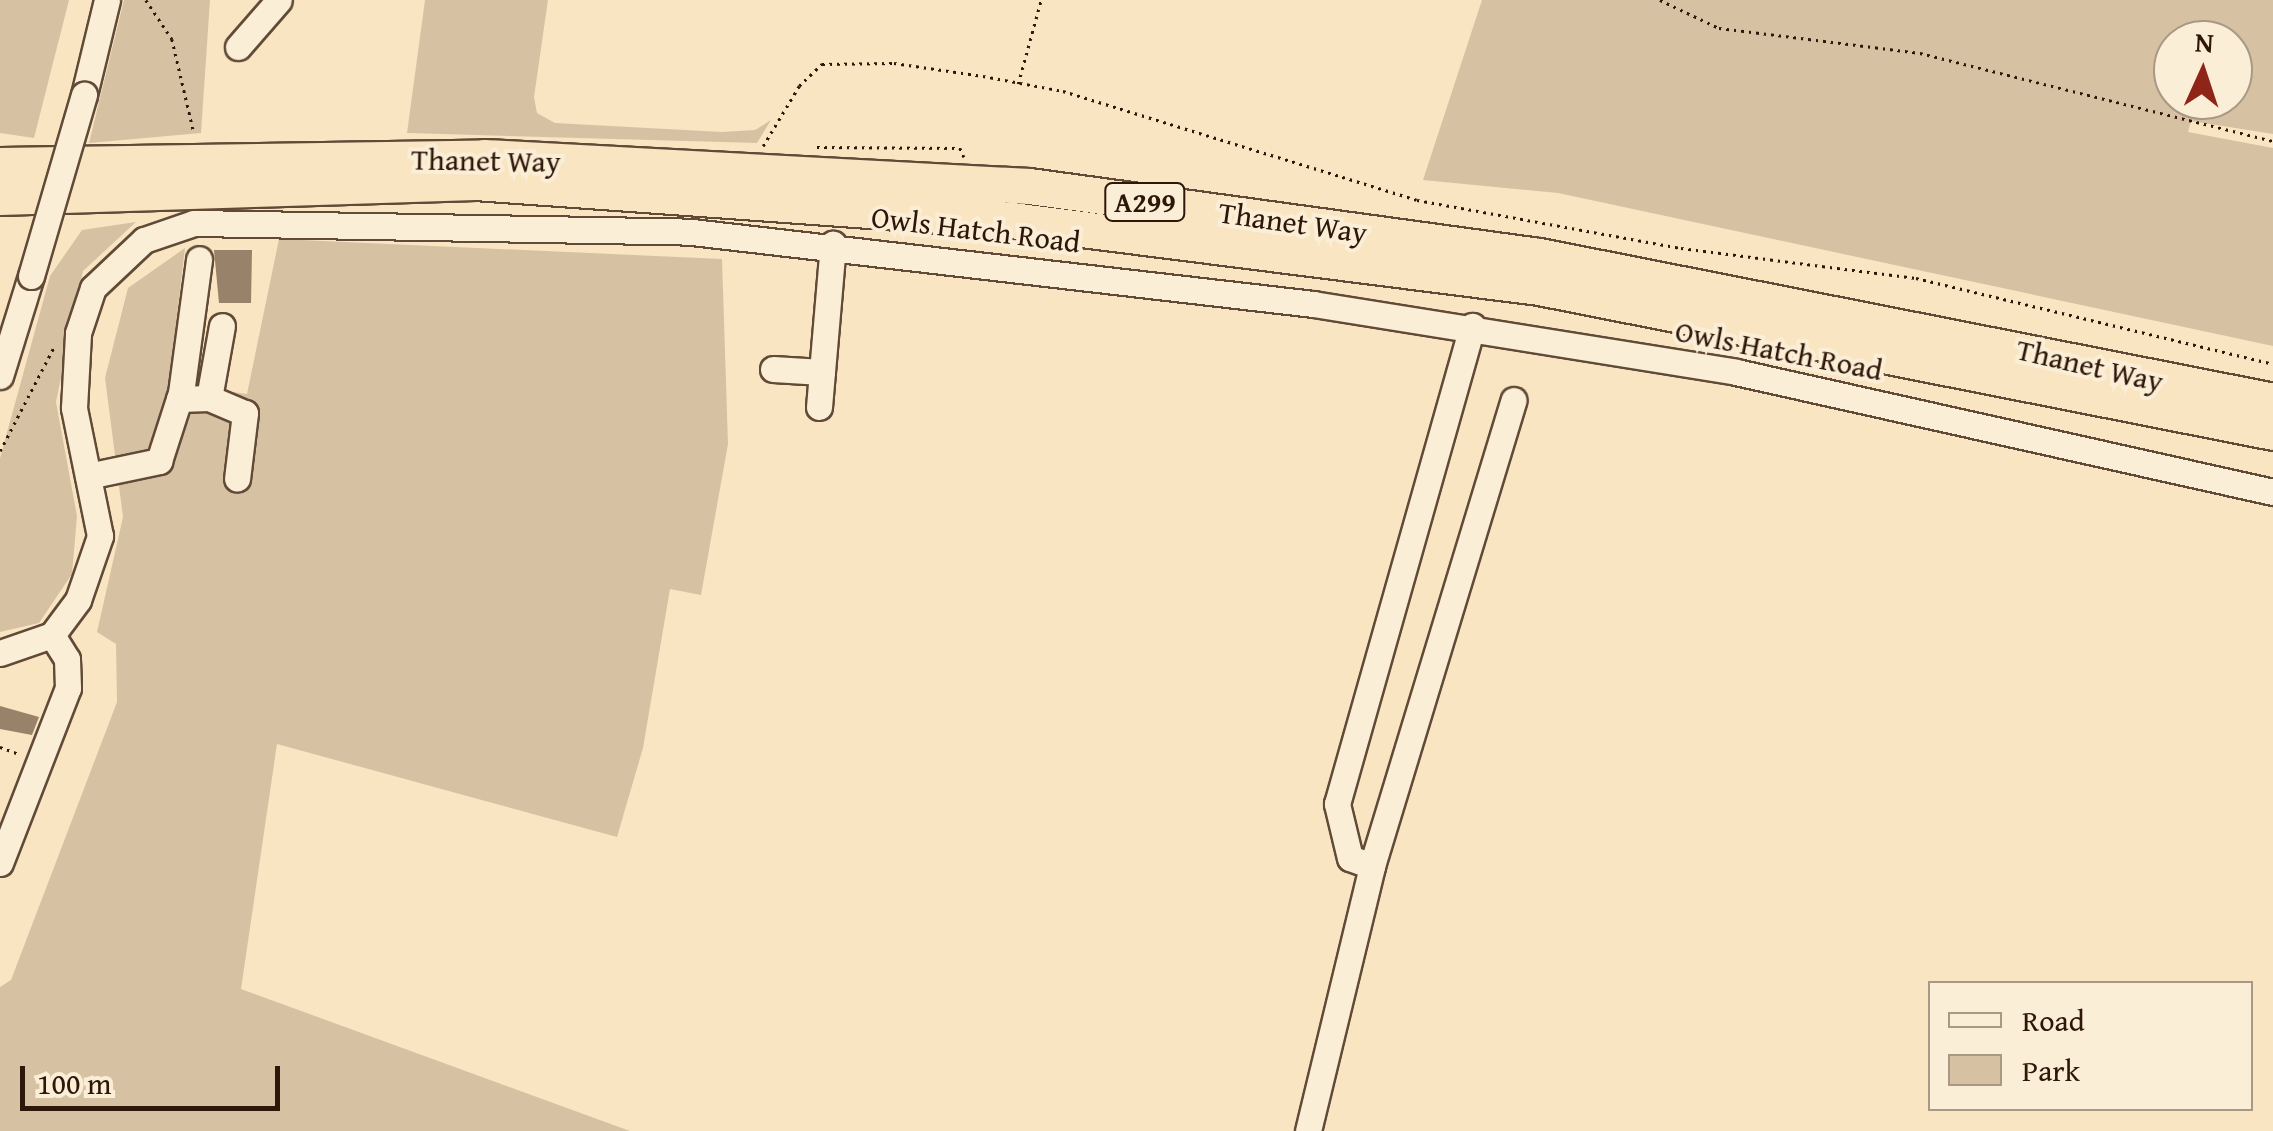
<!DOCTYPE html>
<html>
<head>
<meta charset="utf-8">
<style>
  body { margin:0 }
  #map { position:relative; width:2273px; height:1131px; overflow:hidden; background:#f9e5c2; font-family:"Gentium Book Plus",serif }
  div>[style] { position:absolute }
  .green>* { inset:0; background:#d6c2a3 }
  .building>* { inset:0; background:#988269 }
  .path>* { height:2.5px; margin-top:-1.25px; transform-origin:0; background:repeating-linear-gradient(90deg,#2e1609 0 2.5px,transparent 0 7.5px) }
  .roads { filter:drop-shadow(2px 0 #614a37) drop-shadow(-2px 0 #614a37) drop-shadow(0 2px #614a37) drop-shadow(0 -2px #614a37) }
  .minor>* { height:25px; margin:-12.5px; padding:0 12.5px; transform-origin:12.5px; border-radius:12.5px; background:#fbeed7 }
  .highway>* { height:35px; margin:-17.5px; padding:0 17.5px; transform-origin:17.5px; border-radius:17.5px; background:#f9e5c2 }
  .bridges { filter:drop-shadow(2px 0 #614a37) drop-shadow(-2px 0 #614a37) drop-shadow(0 2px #614a37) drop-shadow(0 -2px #614a37) }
  .minor-bridge>* { height:25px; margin:-12.5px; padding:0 12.5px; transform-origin:12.5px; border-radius:12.5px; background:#fbeed7 }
  span { translate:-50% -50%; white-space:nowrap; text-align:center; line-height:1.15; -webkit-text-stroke:8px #fbeed7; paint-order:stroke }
  .shield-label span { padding:2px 8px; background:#fbeed7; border:2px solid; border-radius:8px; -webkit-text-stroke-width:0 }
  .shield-label { font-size:28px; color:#2e1609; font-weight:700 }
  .street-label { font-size:30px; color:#2e1609 }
  .legend { position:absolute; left:1928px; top:981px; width:325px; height:130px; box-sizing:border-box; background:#fbeed7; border:2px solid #a99885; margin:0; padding:12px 18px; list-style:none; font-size:30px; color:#2e1609 }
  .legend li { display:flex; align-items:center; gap:20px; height:50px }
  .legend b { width:50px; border:2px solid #a99885 }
  .north { position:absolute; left:2153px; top:20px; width:100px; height:100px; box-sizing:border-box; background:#fbeed7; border:2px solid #a99885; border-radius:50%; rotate:3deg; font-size:28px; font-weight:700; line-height:40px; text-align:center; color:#2e1609 }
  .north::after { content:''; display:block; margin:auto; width:35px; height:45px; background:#8f2418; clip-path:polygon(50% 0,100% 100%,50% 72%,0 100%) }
  .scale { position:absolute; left:20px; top:1066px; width:260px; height:45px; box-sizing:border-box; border:5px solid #2e1609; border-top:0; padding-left:12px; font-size:30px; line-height:35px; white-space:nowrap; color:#2e1609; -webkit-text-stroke:8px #fbeed7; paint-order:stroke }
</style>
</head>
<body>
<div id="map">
  <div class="green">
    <i style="clip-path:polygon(0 0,69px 0,34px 138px,0 133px)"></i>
    <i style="clip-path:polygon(124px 0,210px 0,201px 133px,89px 143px)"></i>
    <i style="clip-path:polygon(425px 0,548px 0,534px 97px,537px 113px,555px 123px,722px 132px,755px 130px,771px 120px,757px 143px,407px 133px)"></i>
    <i style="clip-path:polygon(evenodd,1482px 0,2273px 0,2273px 134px,2191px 121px,2188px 132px,2273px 148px,2273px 346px,1558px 193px,1423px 180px,1482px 0,2173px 40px,2233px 40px,2233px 100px,2173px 100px,2173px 40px)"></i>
    <i style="clip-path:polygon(136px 222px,83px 271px,56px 402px,77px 516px,72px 574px,39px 623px,0 632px,0 458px,50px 276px,82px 230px)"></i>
    <i style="clip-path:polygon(279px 239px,722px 259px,728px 444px,701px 595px,670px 589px,643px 748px,617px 837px,277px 744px,241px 989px,630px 1131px,0 1131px,0 987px,11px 980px,117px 702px,116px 644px,97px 632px,123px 517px,105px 378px,128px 288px,185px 248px,169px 383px,247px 394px)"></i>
  </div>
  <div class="building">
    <i style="clip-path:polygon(214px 250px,252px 250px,251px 303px,219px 303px)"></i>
    <i style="clip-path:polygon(0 706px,39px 717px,32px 735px,0 729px)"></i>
  </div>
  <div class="path">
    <i style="left:146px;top:0;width:47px;rotate:56.3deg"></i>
    <i style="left:172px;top:39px;width:97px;rotate:76.8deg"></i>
    <i style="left:1660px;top:0;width:65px;rotate:25.4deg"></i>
    <i style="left:1719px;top:28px;width:203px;rotate:7.1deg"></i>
    <i style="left:1920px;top:53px;width:364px;rotate:14deg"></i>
    <i style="left:1018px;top:84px;width:87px;rotate:-74.7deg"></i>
    <i style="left:763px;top:146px;width:70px;rotate:-59deg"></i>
    <i style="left:799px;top:86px;width:32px;rotate:-44deg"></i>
    <i style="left:822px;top:64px;width:72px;rotate:-0.8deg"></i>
    <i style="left:894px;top:63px;width:90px;rotate:8.3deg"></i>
    <i style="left:983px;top:76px;width:81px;rotate:10.6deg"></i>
    <i style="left:1063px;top:91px;width:370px;rotate:17.1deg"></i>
    <i style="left:1417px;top:200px;width:268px;rotate:10.3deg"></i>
    <i style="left:1681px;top:248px;width:237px;rotate:7.3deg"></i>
    <i style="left:1916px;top:278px;width:367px;rotate:13.5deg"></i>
    <i style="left:817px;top:147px;width:143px;rotate:0.4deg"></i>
    <i style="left:960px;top:148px;width:10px;rotate:66deg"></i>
    <i style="left:0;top:451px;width:117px;rotate:-62.6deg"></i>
    <i style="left:0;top:747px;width:20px;rotate:20deg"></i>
  </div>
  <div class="roads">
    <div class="minor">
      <i style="left:238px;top:47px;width:62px;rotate:-48.9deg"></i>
      <i style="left:84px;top:95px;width:98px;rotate:-76.4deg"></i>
      <i style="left:773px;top:369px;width:49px;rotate:3.5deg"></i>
      <i style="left:0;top:376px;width:105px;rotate:-72.8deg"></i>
      <i style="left:209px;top:398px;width:73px;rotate:-79.8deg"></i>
      <i style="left:179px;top:399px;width:30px;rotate:-2deg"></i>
      <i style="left:209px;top:398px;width:39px;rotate:23deg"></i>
      <i style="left:245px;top:413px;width:66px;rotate:96.9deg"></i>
      <i style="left:819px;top:407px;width:164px;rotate:-85.1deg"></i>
      <i style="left:88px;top:476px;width:73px;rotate:-11.9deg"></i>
      <i style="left:159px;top:461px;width:71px;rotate:-72.1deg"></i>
      <i style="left:181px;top:393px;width:135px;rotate:-82.3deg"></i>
      <i style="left:0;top:653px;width:55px;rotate:-19.1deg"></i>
      <i style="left:52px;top:635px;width:44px;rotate:-53.4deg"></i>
      <i style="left:78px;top:600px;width:68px;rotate:-71deg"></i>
      <i style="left:100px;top:536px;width:131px;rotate:-101.5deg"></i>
      <i style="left:74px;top:408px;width:75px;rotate:-86.9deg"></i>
      <i style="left:78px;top:333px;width:47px;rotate:-71.6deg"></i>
      <i style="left:93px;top:288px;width:70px;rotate:-43.3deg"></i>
      <i style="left:144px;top:240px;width:53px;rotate:-18.8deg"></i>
      <i style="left:194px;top:223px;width:498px;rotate:1deg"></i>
      <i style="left:692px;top:232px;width:625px;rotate:6.61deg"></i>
      <i style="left:1313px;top:304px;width:428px;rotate:9.1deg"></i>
      <i style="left:1736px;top:372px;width:550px;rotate:12.6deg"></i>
      <i style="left:0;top:863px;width:188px;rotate:-68.8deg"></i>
      <i style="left:68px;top:688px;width:29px;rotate:-92deg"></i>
      <i style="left:67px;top:659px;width:28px;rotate:-122deg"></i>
      <i style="left:1372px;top:866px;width:23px;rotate:-160deg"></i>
      <i style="left:1350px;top:858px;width:56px;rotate:-103.5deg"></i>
      <i style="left:1337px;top:804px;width:497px;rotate:-74.2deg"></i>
      <i style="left:1308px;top:1131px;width:273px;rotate:-76.4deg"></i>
      <i style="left:1372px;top:866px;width:487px;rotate:-73.1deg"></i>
    </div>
    <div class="highway">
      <i style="left:0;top:165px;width:484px;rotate:-0.9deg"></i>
      <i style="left:484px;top:157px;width:546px;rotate:3.05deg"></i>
      <i style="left:1029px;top:186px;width:515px;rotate:7.82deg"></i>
      <i style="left:1539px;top:256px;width:748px;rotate:11.17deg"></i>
      <i style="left:0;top:197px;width:475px;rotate:-1.8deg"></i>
      <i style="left:475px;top:182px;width:537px;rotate:4.06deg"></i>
      <i style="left:1011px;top:220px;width:532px;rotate:7.23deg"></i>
      <i style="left:1539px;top:287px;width:748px;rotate:11.17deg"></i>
    </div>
  </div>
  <div class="bridges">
    <div class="minor-bridge">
      <i style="left:31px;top:276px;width:189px;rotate:-73.7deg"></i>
    </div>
  </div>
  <div class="shield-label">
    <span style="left:1145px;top:202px">A299</span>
  </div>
  <div class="street-label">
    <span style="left:486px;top:160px;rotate:1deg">Thanet Way</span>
    <span style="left:1293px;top:222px;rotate:8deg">Thanet Way</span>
    <span style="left:976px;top:229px;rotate:7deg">Owls Hatch Road</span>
    <span style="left:1779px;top:350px;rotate:11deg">Owls Hatch Road</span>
    <span style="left:2090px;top:365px;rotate:13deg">Thanet Way</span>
  </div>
  <ul class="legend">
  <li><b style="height:12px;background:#fbeed7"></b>Road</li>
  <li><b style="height:28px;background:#d6c2a3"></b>Park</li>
  </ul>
  <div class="north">N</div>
  <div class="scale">100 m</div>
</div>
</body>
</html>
